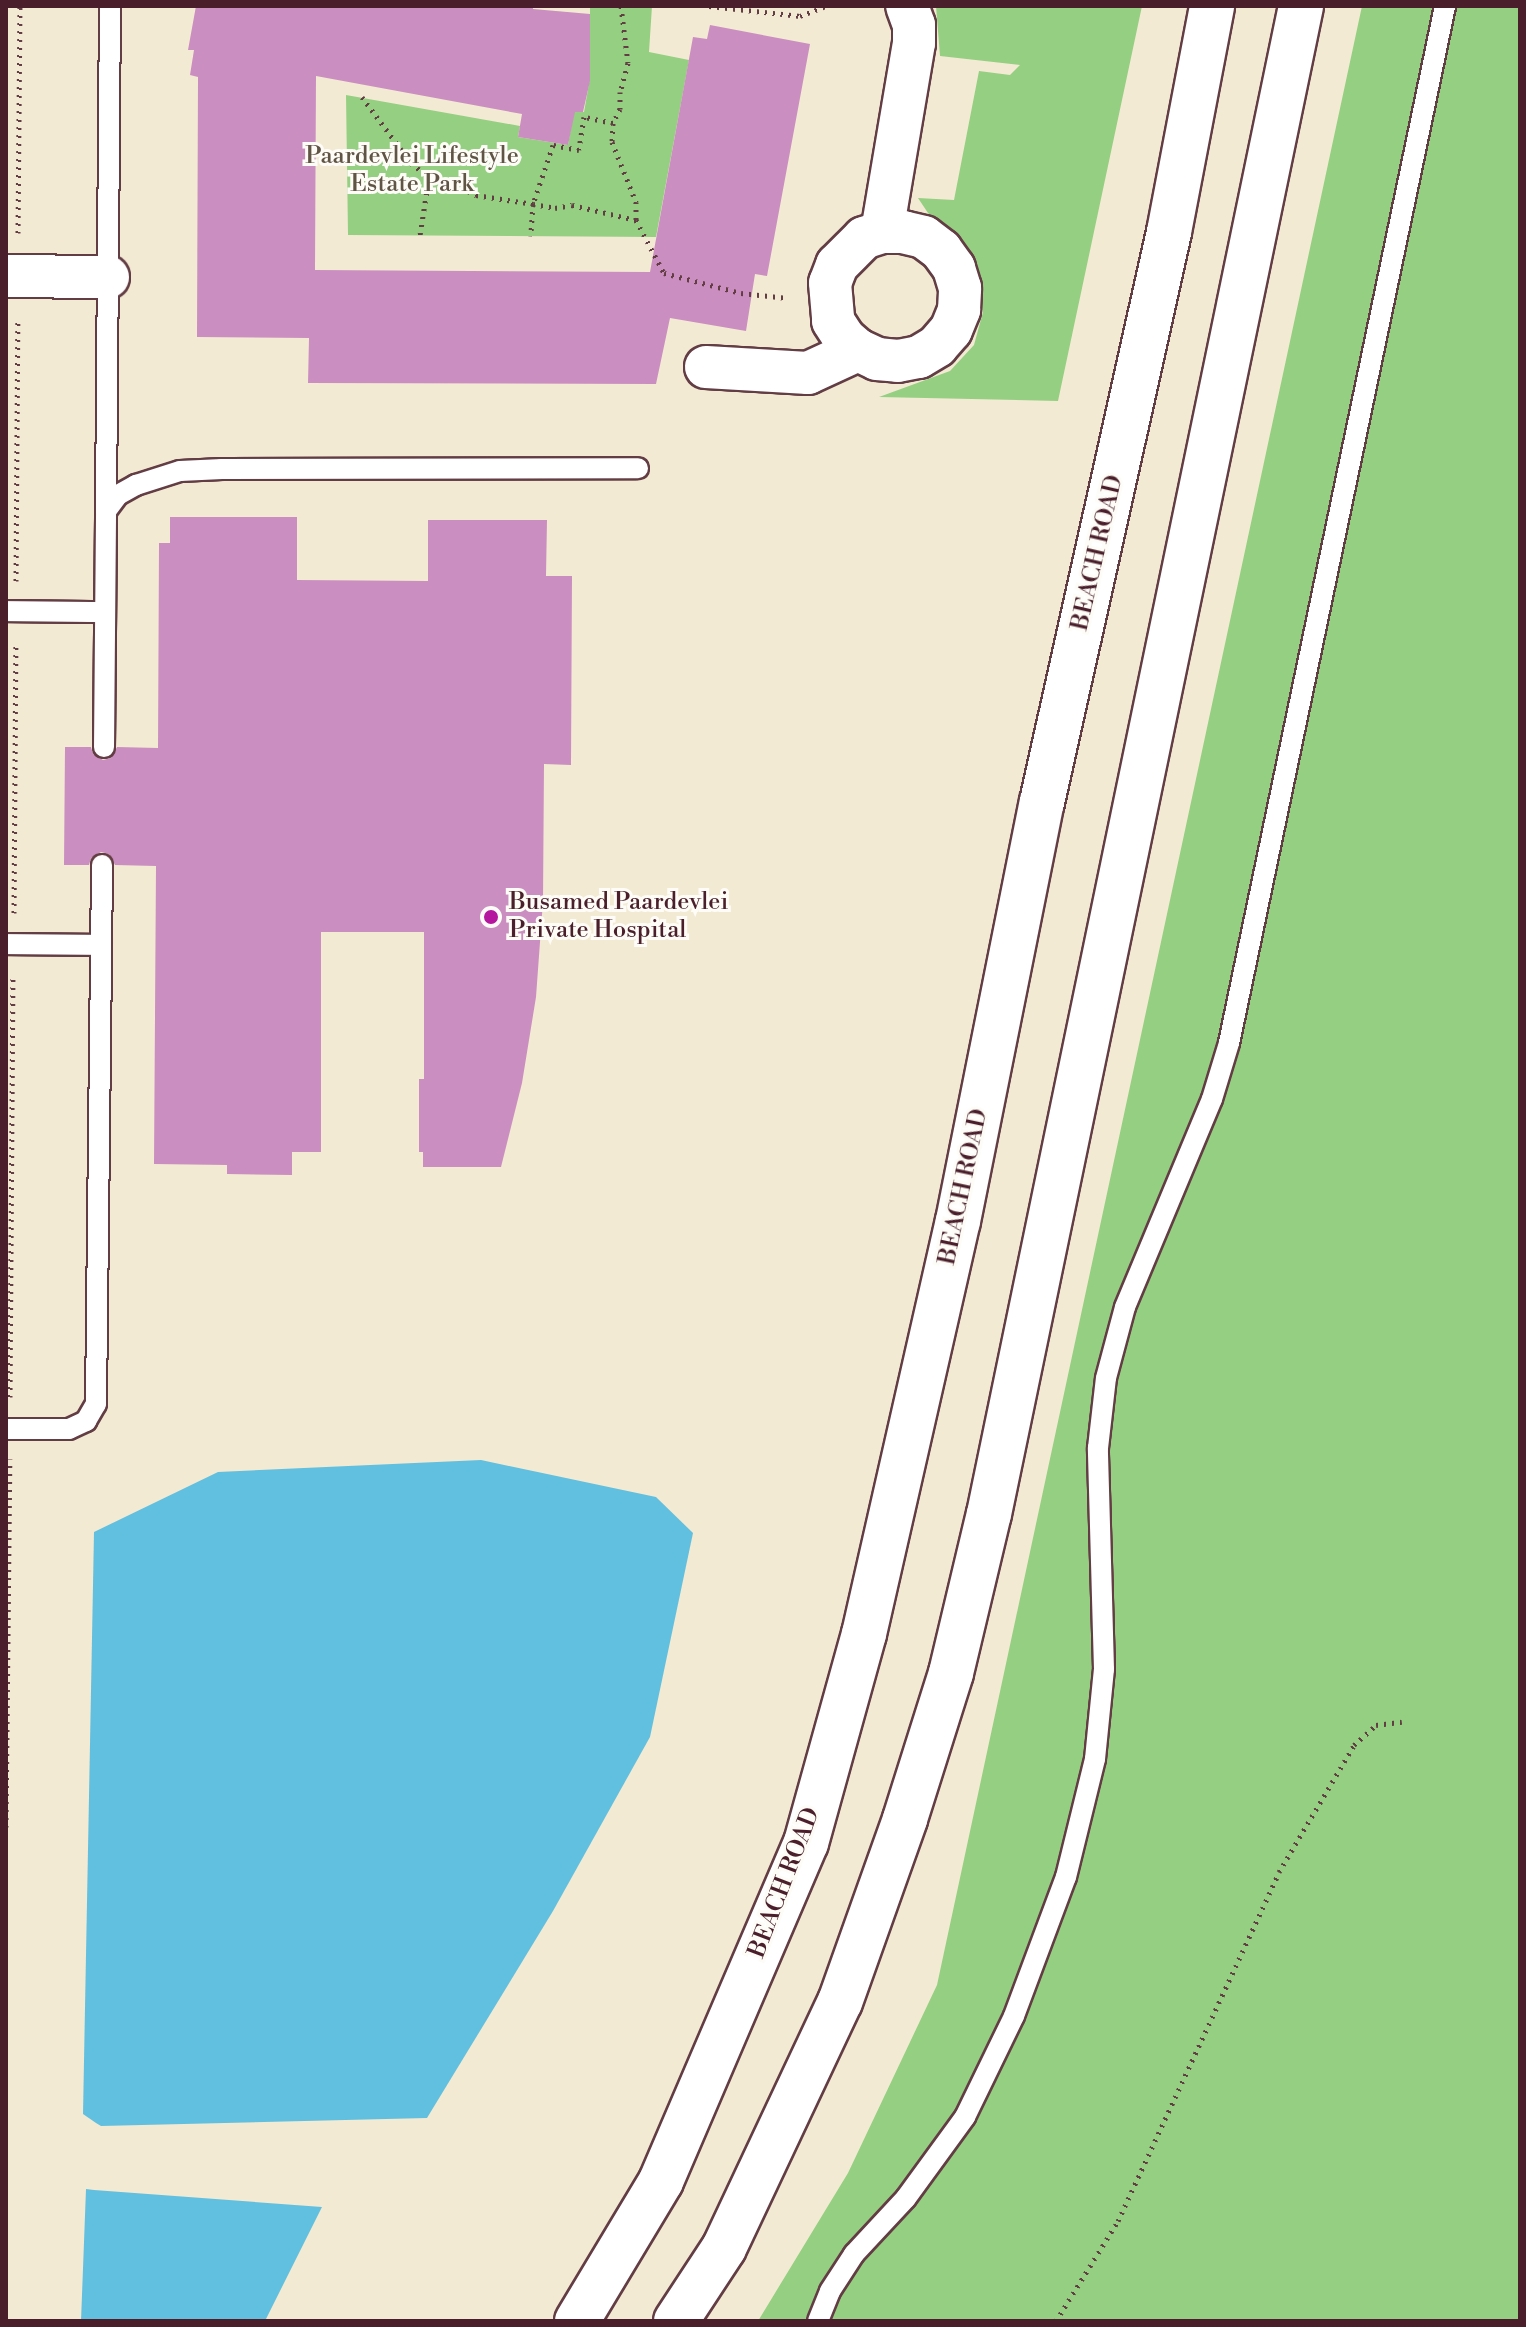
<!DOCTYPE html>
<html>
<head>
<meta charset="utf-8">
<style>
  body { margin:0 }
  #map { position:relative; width:1526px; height:2327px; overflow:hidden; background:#f3ead4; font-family:"Libre Bodoni",serif }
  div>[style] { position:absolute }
  .green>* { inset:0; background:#95cf82 }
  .water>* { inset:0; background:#61c0df }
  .building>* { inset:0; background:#cb8ec0 }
  .path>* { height:5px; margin-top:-2.5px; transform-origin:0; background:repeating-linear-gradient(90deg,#633d44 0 2px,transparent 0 8px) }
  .roads { filter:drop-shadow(2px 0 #633d44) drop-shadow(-2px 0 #633d44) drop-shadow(0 2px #633d44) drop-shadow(0 -2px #633d44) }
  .lane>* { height:20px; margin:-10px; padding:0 10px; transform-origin:10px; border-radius:10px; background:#fff }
  .street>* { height:42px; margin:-21px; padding:0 21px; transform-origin:21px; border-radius:21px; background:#fff }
  .secondary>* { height:44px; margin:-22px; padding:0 22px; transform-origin:22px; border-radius:22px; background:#fff }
  .dots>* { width:22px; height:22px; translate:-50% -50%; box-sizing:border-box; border:4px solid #fdfcf7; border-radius:50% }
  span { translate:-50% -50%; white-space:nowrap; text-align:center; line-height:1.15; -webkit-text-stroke:6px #fdfcf7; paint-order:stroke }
  .park-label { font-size:24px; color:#605445 }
  .street-label { font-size:24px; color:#4a1f2b }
  .poi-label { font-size:24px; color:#4a1f2b }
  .left { translate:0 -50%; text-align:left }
  .frame { position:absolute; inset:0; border:8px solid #4a1f2b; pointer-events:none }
</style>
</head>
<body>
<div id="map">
  <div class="green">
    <i style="clip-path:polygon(590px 6px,652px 6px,649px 52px,689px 60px,656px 237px,348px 235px,346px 95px,520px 126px,518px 137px,568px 145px,574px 111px,584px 112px,590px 78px)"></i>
    <i style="clip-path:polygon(936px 6px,1142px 6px,1058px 401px,879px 397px,950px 371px,974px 345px,983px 312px,972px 257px,928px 213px,918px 198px,954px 200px,979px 71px,1010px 75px,1020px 65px,940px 56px)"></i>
    <i style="clip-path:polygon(1362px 6px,1520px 6px,1520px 2321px,758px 2321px,848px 2173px,937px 1985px)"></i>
  </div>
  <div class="water">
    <i style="clip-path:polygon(481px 1460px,656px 1497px,693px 1533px,650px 1737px,553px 1911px,427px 2118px,101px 2126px,96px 2123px,83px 2114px,94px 1532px,218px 1472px)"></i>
    <i style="clip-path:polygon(86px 2189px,94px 2190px,322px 2207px,265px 2321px,81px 2321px)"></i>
  </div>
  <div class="building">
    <i style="clip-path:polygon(196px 6px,533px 6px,533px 9px,590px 14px,590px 81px,583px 112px,575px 112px,568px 145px,518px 137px,522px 114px,316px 76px,315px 270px,650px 272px,693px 37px,707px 39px,710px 25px,810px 44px,767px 276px,755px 274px,746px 331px,670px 318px,656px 384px,308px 383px,309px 338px,197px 337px,198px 77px,190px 75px,194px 50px,188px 50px)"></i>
    <i style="clip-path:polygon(170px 517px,297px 517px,297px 580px,428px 581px,428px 520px,547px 520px,546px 576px,572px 576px,571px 765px,544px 764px,543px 901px,536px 997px,522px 1083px,501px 1167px,423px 1167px,423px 1152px,419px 1152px,419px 1079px,424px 1079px,424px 932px,321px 932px,321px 1152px,292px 1152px,292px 1175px,227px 1174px,227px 1165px,154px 1164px,156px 866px,115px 865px,109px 854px,101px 852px,91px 858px,89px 865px,64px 865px,65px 747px,91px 747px,93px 754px,103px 760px,111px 758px,117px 747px,158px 748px,159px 543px,170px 543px)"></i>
  </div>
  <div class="path">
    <i style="left:621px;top:6px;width:57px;rotate:83deg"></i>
    <i style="left:628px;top:63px;width:30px;rotate:105deg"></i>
    <i style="left:620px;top:92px;width:17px;rotate:90deg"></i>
    <i style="left:620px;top:109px;width:16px;rotate:117deg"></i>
    <i style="left:613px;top:123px;width:30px;rotate:-168deg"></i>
    <i style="left:584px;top:117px;width:33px;rotate:99deg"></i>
    <i style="left:579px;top:150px;width:26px;rotate:-169deg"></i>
    <i style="left:553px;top:145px;width:62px;rotate:108.7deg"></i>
    <i style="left:533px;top:204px;width:22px;rotate:10deg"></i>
    <i style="left:555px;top:208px;width:17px;rotate:-10deg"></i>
    <i style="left:572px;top:205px;width:66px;rotate:13.2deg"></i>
    <i style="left:636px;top:220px;width:60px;rotate:62.2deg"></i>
    <i style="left:664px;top:273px;width:80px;rotate:14.6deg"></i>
    <i style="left:741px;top:293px;width:47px;rotate:6.1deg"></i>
    <i style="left:709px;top:6px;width:92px;rotate:6.3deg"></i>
    <i style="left:800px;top:16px;width:28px;rotate:-21deg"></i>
    <i style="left:362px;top:97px;width:82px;rotate:53.4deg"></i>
    <i style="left:411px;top:163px;width:23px;rotate:38deg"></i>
    <i style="left:429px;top:177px;width:59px;rotate:98.8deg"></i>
    <i style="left:613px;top:123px;width:19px;rotate:93deg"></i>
    <i style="left:612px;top:142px;width:65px;rotate:68.2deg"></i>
    <i style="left:636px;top:202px;width:18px;rotate:90deg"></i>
    <i style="left:429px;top:177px;width:26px;rotate:16deg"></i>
    <i style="left:454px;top:184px;width:25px;rotate:27deg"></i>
    <i style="left:476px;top:195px;width:58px;rotate:9deg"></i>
    <i style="left:533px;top:204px;width:32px;rotate:94deg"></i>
    <i style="left:18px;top:233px;width:227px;rotate:-89.5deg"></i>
    <i style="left:16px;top:581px;width:262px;rotate:-89.6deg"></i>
    <i style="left:14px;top:913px;width:270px;rotate:-89.6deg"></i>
    <i style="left:10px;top:1397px;width:422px;rotate:-89.6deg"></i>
    <i style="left:6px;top:1827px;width:368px;rotate:-89.4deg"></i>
    <i style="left:1056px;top:2321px;width:118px;rotate:-58.2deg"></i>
    <i style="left:1118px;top:2221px;width:384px;rotate:-65.2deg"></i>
    <i style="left:1279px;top:1872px;width:147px;rotate:-59.4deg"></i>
    <i style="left:1354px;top:1745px;width:30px;rotate:-42deg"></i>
    <i style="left:1376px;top:1725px;width:26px;rotate:-7deg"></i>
  </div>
  <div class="roads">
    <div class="lane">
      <i style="left:106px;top:511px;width:505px;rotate:-89.55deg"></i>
      <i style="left:6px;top:611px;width:99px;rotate:0.6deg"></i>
      <i style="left:104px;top:747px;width:236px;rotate:-89.5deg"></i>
      <i style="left:106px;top:511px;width:20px;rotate:-53deg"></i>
      <i style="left:118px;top:495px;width:21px;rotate:-29deg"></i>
      <i style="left:136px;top:485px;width:46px;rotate:-17.7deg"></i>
      <i style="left:180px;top:471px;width:42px;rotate:-2.7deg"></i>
      <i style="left:222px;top:469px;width:416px;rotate:-0.1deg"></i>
      <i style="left:6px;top:944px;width:95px;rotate:0.6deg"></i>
      <i style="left:6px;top:1429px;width:63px"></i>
      <i style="left:69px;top:1429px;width:19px;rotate:-25deg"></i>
      <i style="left:86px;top:1421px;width:20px;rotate:-60deg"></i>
      <i style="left:96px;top:1404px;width:539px;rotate:-89.36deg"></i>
      <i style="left:818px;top:2321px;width:32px;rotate:-68deg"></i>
      <i style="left:830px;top:2291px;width:44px;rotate:-57deg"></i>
      <i style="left:854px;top:2254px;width:76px;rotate:-47.1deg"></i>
      <i style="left:906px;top:2198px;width:100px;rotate:-53.9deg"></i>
      <i style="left:965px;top:2117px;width:112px;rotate:-64.1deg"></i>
      <i style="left:1014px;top:2016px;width:148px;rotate:-69.5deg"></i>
      <i style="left:1066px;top:1877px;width:122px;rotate:-76.2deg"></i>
      <i style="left:1095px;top:1759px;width:90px;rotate:-84.3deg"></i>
      <i style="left:1104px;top:1669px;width:221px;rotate:-91.6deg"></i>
      <i style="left:1098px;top:1448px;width:70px;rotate:-83.5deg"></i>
      <i style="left:1106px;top:1378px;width:73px;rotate:-75deg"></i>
      <i style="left:1125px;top:1307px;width:225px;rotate:-67.3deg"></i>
      <i style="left:1212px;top:1099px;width:59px;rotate:-73.1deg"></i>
      <i style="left:1229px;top:1043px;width:1059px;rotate:-78.23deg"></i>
    </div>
    <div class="street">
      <i style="left:882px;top:232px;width:192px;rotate:-80.4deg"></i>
      <i style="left:914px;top:43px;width:18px;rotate:-90deg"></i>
      <i style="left:914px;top:25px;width:20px;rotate:-110deg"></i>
      <i style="left:6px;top:276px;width:102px;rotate:0.6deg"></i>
      <i style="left:706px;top:367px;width:102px;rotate:3.4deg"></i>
      <i style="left:808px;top:373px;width:55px;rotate:-24.7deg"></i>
      <i style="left:858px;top:350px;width:21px;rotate:25deg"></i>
      <i style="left:877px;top:359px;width:21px;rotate:5deg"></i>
      <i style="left:898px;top:361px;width:21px;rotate:-11deg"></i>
      <i style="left:919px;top:357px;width:21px;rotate:-31deg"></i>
      <i style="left:937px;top:346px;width:21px;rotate:-49deg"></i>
      <i style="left:951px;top:330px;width:22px;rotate:-68deg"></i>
      <i style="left:959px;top:310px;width:22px;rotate:-87deg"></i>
      <i style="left:960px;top:288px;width:21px;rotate:-107deg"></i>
      <i style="left:954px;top:268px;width:22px;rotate:-126deg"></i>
      <i style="left:941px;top:250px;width:21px;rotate:-143deg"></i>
      <i style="left:924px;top:237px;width:22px;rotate:-167deg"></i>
      <i style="left:903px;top:232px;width:21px;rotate:180deg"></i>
      <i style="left:882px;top:232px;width:19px;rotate:162deg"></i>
      <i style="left:864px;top:238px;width:38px;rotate:135deg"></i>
      <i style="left:837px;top:265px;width:19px;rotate:111deg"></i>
      <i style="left:830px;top:283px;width:38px;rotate:85deg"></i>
      <i style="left:833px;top:321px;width:20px;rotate:57deg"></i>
      <i style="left:844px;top:338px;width:18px;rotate:41deg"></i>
    </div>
    <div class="secondary">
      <i style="left:577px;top:2321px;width:163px;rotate:-59deg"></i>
      <i style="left:661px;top:2181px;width:368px;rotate:-66.8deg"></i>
      <i style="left:806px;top:1843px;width:217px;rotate:-74.5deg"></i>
      <i style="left:864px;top:1634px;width:424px;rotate:-77.2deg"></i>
      <i style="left:958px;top:1221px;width:427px;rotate:-78.7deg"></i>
      <i style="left:1042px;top:802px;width:584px;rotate:-77.44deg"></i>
      <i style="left:1169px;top:232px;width:230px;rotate:-79.2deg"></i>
      <i style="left:676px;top:2321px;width:87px;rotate:-56.7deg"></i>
      <i style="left:724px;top:2248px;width:272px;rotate:-64.8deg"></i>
      <i style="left:840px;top:2002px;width:194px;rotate:-70.4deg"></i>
      <i style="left:905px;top:1819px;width:153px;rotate:-72.5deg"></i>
      <i style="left:951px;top:1673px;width:163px;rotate:-76.6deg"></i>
      <i style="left:989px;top:1514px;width:1540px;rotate:-78.31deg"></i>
    </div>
  </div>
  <div class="dots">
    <i style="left:491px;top:917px;background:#b5179e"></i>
  </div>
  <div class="park-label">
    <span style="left:412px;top:171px">Paardevlei Lifestyle<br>Estate Park</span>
  </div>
  <div class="street-label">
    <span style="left:1098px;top:553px;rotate:-77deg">BEACH ROAD</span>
    <span style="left:964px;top:1187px;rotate:-78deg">BEACH ROAD</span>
    <span style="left:785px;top:1883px;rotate:-69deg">BEACH ROAD</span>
  </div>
  <div class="poi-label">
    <span class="left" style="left:509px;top:917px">Busamed Paardevlei<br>Private Hospital</span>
  </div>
  <div class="frame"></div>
</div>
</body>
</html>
